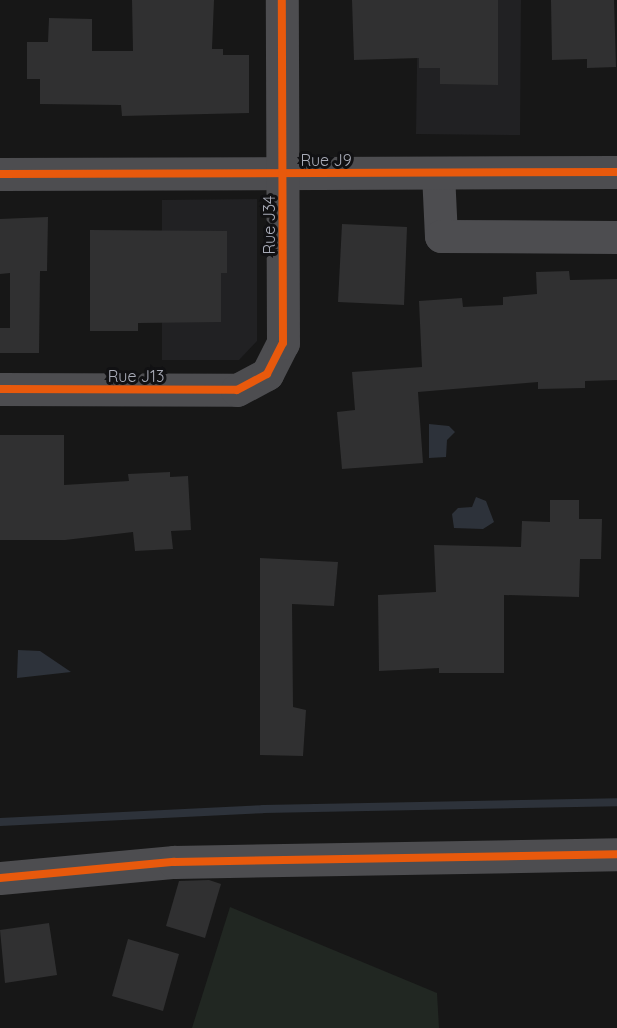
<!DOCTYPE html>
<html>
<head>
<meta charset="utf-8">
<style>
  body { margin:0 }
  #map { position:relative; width:617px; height:1028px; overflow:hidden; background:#171717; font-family:Quicksand,sans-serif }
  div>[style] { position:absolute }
  .built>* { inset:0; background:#212123 }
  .green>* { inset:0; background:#212722 }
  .water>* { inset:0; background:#2d323a }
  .stream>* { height:8px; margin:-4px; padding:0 4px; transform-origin:4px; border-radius:4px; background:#2d323a }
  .building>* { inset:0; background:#303031 }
  .minor>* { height:33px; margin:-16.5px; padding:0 16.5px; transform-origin:16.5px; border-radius:16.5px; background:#4d4d50 }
  .cycleway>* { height:8px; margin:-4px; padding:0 4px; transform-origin:4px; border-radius:4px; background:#e8590c }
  span { translate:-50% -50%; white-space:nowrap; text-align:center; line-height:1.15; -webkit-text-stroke:6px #111113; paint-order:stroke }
  .street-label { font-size:16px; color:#a8abb7 }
</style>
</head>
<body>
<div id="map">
  <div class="built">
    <i style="clip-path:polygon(418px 0,521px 0,520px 135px,416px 134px)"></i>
    <i style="clip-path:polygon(257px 199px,257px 341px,239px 360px,162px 360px,162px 200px)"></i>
  </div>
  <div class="green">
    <i style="clip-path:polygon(230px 907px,437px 993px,439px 1028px,192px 1028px)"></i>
  </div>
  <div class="water">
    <i style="clip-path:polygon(429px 424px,449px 426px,455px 432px,447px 440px,446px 457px,429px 458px)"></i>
    <i style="clip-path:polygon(476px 497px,486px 501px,494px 522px,483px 529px,454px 528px,452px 514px,458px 508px,472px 507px)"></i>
    <i style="clip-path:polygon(18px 650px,40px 651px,71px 672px,17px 678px)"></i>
  </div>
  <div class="stream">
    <i style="left:0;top:822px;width:263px;rotate:-2.8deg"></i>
    <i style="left:263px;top:809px;width:354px;rotate:-1.1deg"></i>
  </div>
  <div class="building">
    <i style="clip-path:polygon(132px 0,214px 0,212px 49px,223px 49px,223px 55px,249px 55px,249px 113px,122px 116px,121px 105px,40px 104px,40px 79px,27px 79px,27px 42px,48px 42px,49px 18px,92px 19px,92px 51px,133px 51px)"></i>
    <i style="clip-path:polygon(352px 0,498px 0,498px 85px,440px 84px,440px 68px,419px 68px,419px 58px,354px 60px)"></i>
    <i style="clip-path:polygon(551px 0,614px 0,616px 67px,587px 68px,587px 59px,552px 60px)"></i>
    <i style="clip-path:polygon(48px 217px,47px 271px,40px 271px,39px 353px,0 353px,0 328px,10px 328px,10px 273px,0 274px,0 219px)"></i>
    <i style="clip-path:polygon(342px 224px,407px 227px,404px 305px,338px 302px)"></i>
    <i style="clip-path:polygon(90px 230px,227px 231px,227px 273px,221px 273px,221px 322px,138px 323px,138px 331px,90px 331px)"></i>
    <i style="clip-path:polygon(569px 271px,570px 280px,617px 279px,617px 380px,585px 381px,585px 388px,538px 389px,538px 382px,418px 392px,423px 463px,342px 469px,337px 412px,355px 410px,352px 372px,422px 367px,419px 301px,462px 298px,463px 307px,503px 305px,503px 297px,537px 294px,536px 272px)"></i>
    <i style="clip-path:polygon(0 435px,64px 435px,64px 485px,129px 481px,128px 474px,170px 472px,170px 477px,188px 476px,191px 530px,171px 531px,173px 549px,135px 551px,133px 532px,65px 540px,0 540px)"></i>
    <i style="clip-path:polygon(550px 500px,579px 500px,579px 519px,602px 519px,601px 559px,580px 559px,579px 597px,504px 595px,504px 673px,439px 673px,439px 668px,379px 671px,378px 595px,436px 592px,434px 545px,521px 547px,522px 521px,550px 522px)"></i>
    <i style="clip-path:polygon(260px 558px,338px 562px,334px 606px,292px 604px,293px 707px,306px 710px,303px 756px,260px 755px)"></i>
    <i style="clip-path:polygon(209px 880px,221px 884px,205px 938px,166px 926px,179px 881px)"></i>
    <i style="clip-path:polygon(49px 923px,57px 975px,5px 983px,0 930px)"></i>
    <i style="clip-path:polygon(128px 939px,179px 954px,163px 1011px,112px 996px)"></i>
  </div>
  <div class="minor">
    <i style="left:438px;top:173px;width:63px;rotate:87.3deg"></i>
    <i style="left:441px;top:236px;width:176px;rotate:0.3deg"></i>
    <i style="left:0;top:174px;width:617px;rotate:-0.19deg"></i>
    <i style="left:0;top:389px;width:237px;rotate:0.2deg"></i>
    <i style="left:237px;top:390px;width:34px;rotate:-28deg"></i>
    <i style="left:267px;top:374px;width:35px;rotate:-63deg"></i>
    <i style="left:283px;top:343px;width:343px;rotate:-90.2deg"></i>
    <i style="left:0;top:878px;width:175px;rotate:-5.3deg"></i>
    <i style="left:174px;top:862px;width:443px;rotate:-1deg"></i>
  </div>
  <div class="cycleway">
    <i style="left:0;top:174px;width:617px;rotate:-0.19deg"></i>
    <i style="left:0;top:389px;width:237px;rotate:0.2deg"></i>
    <i style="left:237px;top:390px;width:34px;rotate:-28deg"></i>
    <i style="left:267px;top:374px;width:35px;rotate:-63deg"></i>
    <i style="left:283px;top:343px;width:343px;rotate:-90.2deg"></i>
    <i style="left:0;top:878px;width:175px;rotate:-5.3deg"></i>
    <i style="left:174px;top:862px;width:443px;rotate:-1deg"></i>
  </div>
  <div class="street-label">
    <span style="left:326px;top:160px">Rue J9</span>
    <span style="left:269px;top:225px;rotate:-90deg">Rue J34</span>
    <span style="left:136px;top:376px">Rue J13</span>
  </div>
</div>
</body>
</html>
